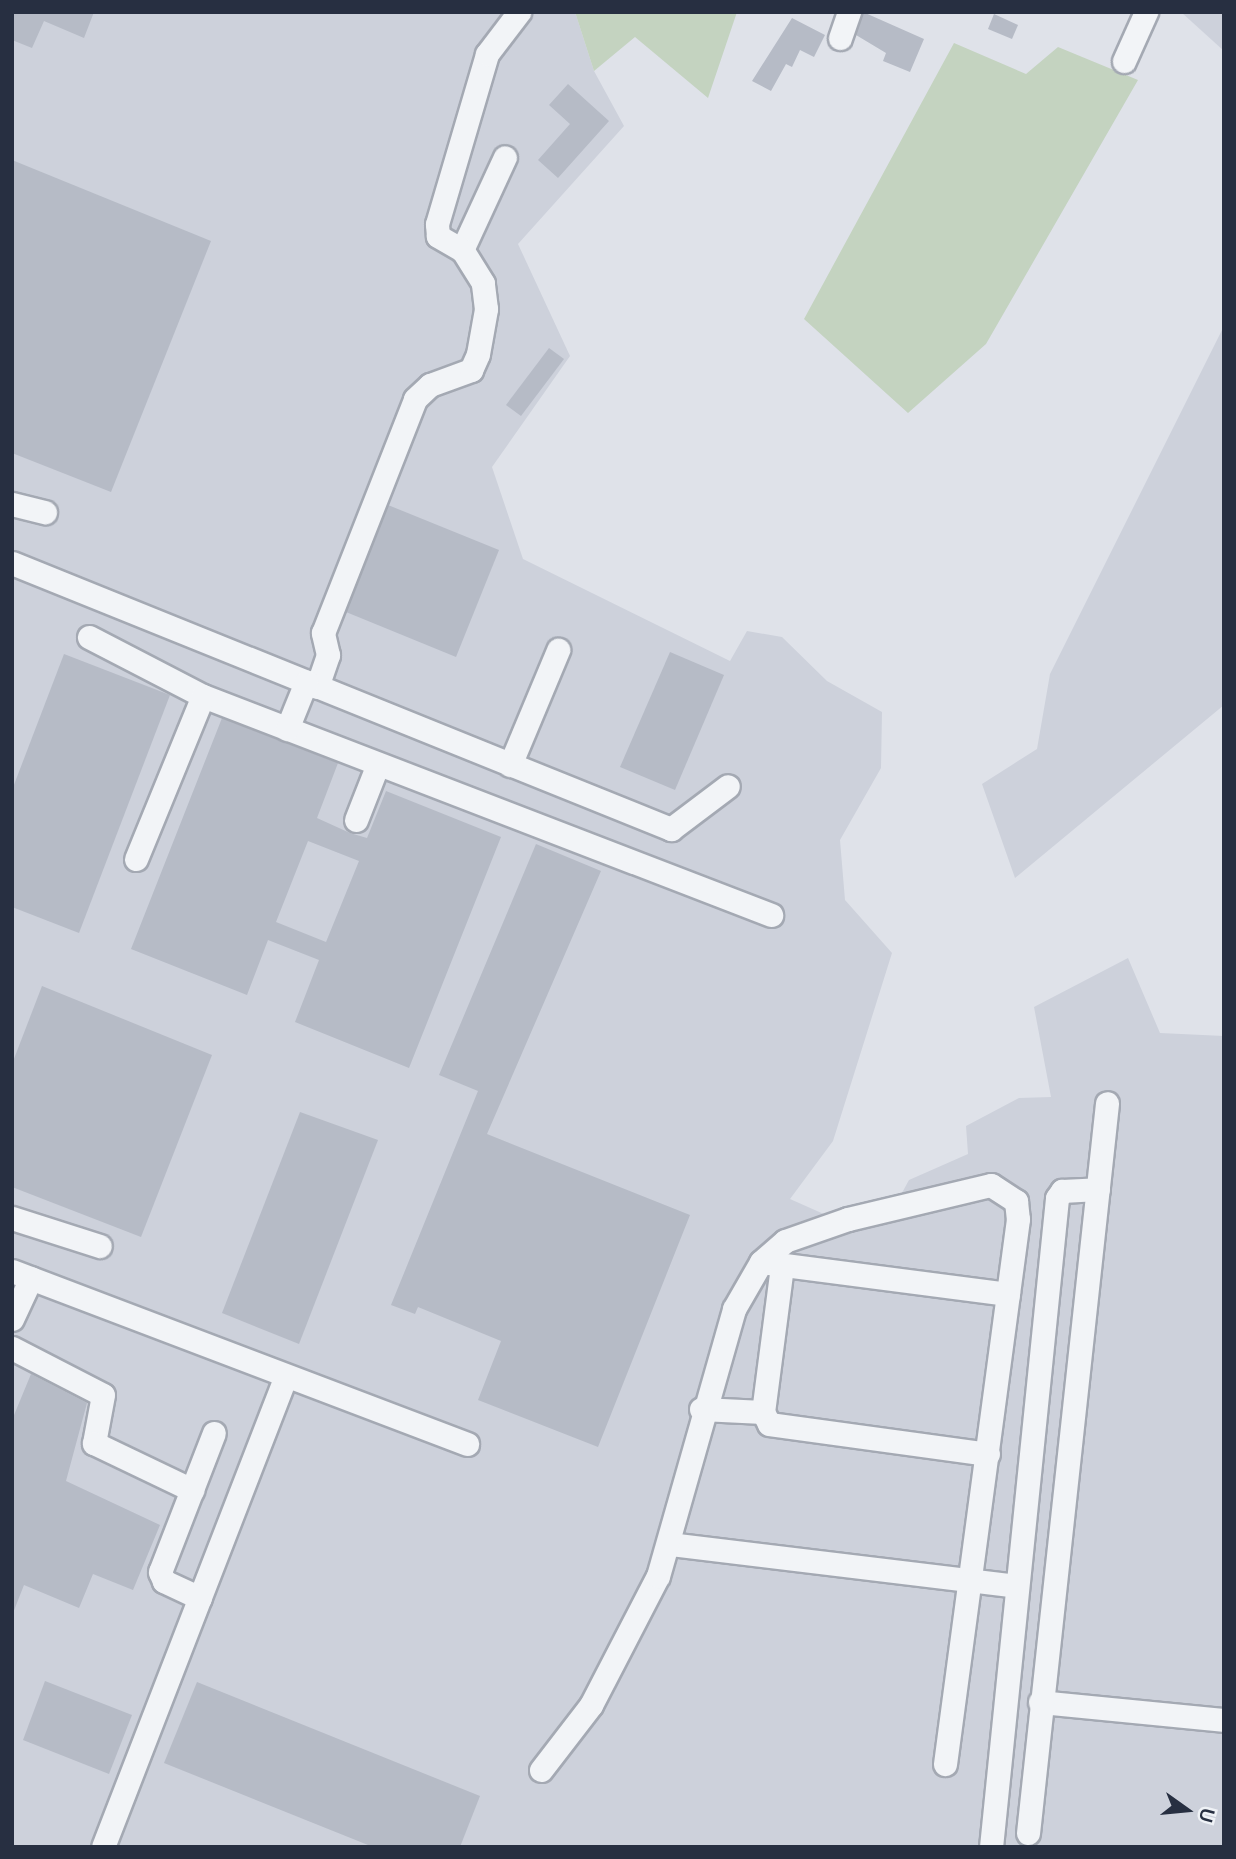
<!DOCTYPE html>
<html>
<head>
<meta charset="utf-8">
<style>
  body { margin:0 }
  #map { position:relative; width:1236px; height:1859px; overflow:hidden; background:#dfe2e9; font-family:Mulish,sans-serif }
  div>[style] { position:absolute }
  .built>* { inset:0; background:#cdd1db }
  .green>* { inset:0; background:#c4d3c0 }
  .building>* { inset:0; background:#b6bbc6 }
  .roads { filter:drop-shadow(2px 0 #a4a9b3) drop-shadow(-2px 0 #a4a9b3) drop-shadow(0 2px #a4a9b3) drop-shadow(0 -2px #a4a9b3) }
  .minor>* { height:23px; margin:-11.5px; padding:0 11.5px; transform-origin:11.5px; border-radius:11.5px; background:#f2f4f7 }
  span { translate:-50% -50%; white-space:nowrap; text-align:center; line-height:1.15; -webkit-text-stroke:5px #eff2f6; paint-order:stroke }
  .frame { position:absolute; inset:0; border:14px solid #272f41; pointer-events:none }
  .north { position:absolute; left:1152px; top:1775px; width:70px; height:70px; -webkit-text-stroke:5px #eff2f6; paint-order:stroke; rotate:105deg; font-size:19px; font-weight:700; line-height:28px; text-align:center; color:#272f41 }
  .north::after { content:''; display:block; margin:auto; width:24px; height:32px; background:#272f41; clip-path:polygon(50% 0,100% 100%,50% 72%,0 100%) }
</style>
</head>
<body>
<div id="map">
  <div class="built">
    <i style="clip-path:polygon(12px 12px,575px 12px,594px 71px,624px 126px,518px 244px,570px 356px,492px 467px,523px 559px,730px 661px,747px 631px,782px 637px,827px 681px,882px 712px,881px 768px,840px 840px,845px 900px,892px 953px,833px 1141px,790px 1199px,826px 1215px,897px 1202px,909px 1180px,968px 1154px,966px 1126px,1019px 1098px,1051px 1097px,1034px 1007px,1128px 958px,1160px 1033px,1224px 1036px,1224px 1847px,12px 1847px)"></i>
    <i style="clip-path:polygon(1181px 12px,1224px 12px,1224px 51px)"></i>
    <i style="clip-path:polygon(1224px 326px,1224px 705px,1015px 878px,982px 784px,1037px 749px,1050px 674px)"></i>
  </div>
  <div class="green">
    <i style="clip-path:polygon(575px 12px,737px 12px,708px 98px,635px 37px,594px 71px)"></i>
    <i style="clip-path:polygon(954px 43px,1026px 74px,1058px 47px,1138px 80px,986px 344px,908px 413px,804px 319px)"></i>
  </div>
  <div class="building">
    <i style="clip-path:polygon(12px 12px,94px 12px,84px 38px,44px 21px,32px 48px,12px 40px)"></i>
    <i style="clip-path:polygon(863px 12px,924px 39px,910px 72px,883px 61px,886px 53px,856px 35px)"></i>
    <i style="clip-path:polygon(994px 14px,1018px 25px,1012px 39px,988px 29px)"></i>
    <i style="clip-path:polygon(792px 18px,825px 35px,814px 57px,800px 50px,792px 67px,786px 64px,771px 91px,752px 81px)"></i>
    <i style="clip-path:polygon(568px 84px,609px 121px,558px 178px,538px 160px,570px 124px,549px 105px)"></i>
    <i style="clip-path:polygon(12px 160px,211px 241px,111px 492px,12px 453px)"></i>
    <i style="clip-path:polygon(549px 348px,564px 359px,521px 416px,506px 405px)"></i>
    <i style="clip-path:polygon(388px 505px,499px 550px,456px 657px,346px 612px)"></i>
    <i style="clip-path:polygon(670px 652px,724px 675px,675px 790px,620px 767px)"></i>
    <i style="clip-path:polygon(64px 654px,170px 695px,79px 933px,12px 907px,12px 790px)"></i>
    <i style="clip-path:polygon(evenodd,222px 718px,338px 763px,317px 818px,350px 833px,367px 838px,386px 791px,501px 837px,409px 1068px,295px 1022px,319px 960px,268px 940px,247px 995px,131px 949px,222px 718px,308px 841px,359px 861px,326px 942px,276px 922px,308px 841px)"></i>
    <i style="clip-path:polygon(536px 844px,601px 871px,487px 1134px,690px 1215px,598px 1447px,478px 1400px,501px 1341px,418px 1307px,415px 1314px,391px 1305px,478px 1091px,439px 1075px)"></i>
    <i style="clip-path:polygon(42px 986px,212px 1055px,141px 1237px,12px 1187px,12px 1064px)"></i>
    <i style="clip-path:polygon(300px 1112px,378px 1140px,299px 1344px,222px 1313px)"></i>
    <i style="clip-path:polygon(31px 1374px,87px 1403px,66px 1481px,160px 1525px,133px 1590px,93px 1574px,79px 1608px,24px 1585px,13px 1613px,12px 1420px)"></i>
    <i style="clip-path:polygon(45px 1681px,132px 1715px,109px 1774px,23px 1740px)"></i>
    <i style="clip-path:polygon(197px 1682px,480px 1796px,460px 1847px,373px 1847px,164px 1763px)"></i>
  </div>
  <div class="roads">
    <div class="minor">
      <i style="left:840px;top:38px;width:28px;rotate:-71deg"></i>
      <i style="left:1124px;top:61px;width:54px;rotate:-65.8deg"></i>
      <i style="left:462px;top:250px;width:102px;rotate:-65.2deg"></i>
      <i style="left:12px;top:504px;width:34px;rotate:14deg"></i>
      <i style="left:12px;top:563px;width:711px;rotate:21.98deg"></i>
      <i style="left:671px;top:829px;width:71px;rotate:-37deg"></i>
      <i style="left:89px;top:637px;width:128px;rotate:27.4deg"></i>
      <i style="left:203px;top:696px;width:609px;rotate:21.08deg"></i>
      <i style="left:317px;top:687px;width:34px;rotate:-71deg"></i>
      <i style="left:328px;top:655px;width:23px;rotate:-103deg"></i>
      <i style="left:323px;top:633px;width:251px;rotate:-68.5deg"></i>
      <i style="left:415px;top:399px;width:21px;rotate:-43deg"></i>
      <i style="left:430px;top:385px;width:44px;rotate:-20.1deg"></i>
      <i style="left:471px;top:370px;width:17px;rotate:-66deg"></i>
      <i style="left:478px;top:354px;width:46px;rotate:-79.9deg"></i>
      <i style="left:486px;top:309px;width:26px;rotate:-97deg"></i>
      <i style="left:483px;top:283px;width:39px;rotate:-122deg"></i>
      <i style="left:462px;top:250px;width:28px;rotate:-150deg"></i>
      <i style="left:438px;top:236px;width:12px;rotate:-95deg"></i>
      <i style="left:437px;top:224px;width:177px;rotate:-73.6deg"></i>
      <i style="left:487px;top:54px;width:53px;rotate:-52.7deg"></i>
      <i style="left:287px;top:729px;width:51px;rotate:-68deg"></i>
      <i style="left:510px;top:765px;width:125px;rotate:-67.3deg"></i>
      <i style="left:356px;top:820px;width:60px;rotate:-68.6deg"></i>
      <i style="left:136px;top:859px;width:176px;rotate:-67.7deg"></i>
      <i style="left:12px;top:1218px;width:92px;rotate:17.7deg"></i>
      <i style="left:769px;top:1263px;width:241px;rotate:7.4deg"></i>
      <i style="left:782px;top:1266px;width:147px;rotate:97.4deg"></i>
      <i style="left:763px;top:1412px;width:13px;rotate:63deg"></i>
      <i style="left:769px;top:1424px;width:221px;rotate:7.8deg"></i>
      <i style="left:12px;top:1271px;width:487px;rotate:20.8deg"></i>
      <i style="left:12px;top:1319px;width:45px;rotate:-65.1deg"></i>
      <i style="left:12px;top:1348px;width:102px;rotate:27.3deg"></i>
      <i style="left:103px;top:1395px;width:49px;rotate:100.6deg"></i>
      <i style="left:94px;top:1443px;width:109px;rotate:25.6deg"></i>
      <i style="left:701px;top:1409px;width:62px;rotate:2.8deg"></i>
      <i style="left:670px;top:1544px;width:348px;rotate:6.9deg"></i>
      <i style="left:200px;top:1598px;width:40px;rotate:-155deg"></i>
      <i style="left:164px;top:1581px;width:10px;rotate:-114deg"></i>
      <i style="left:160px;top:1572px;width:149px;rotate:-68.8deg"></i>
      <i style="left:1040px;top:1702px;width:185px;rotate:5.6deg"></i>
      <i style="left:541px;top:1770px;width:82px;rotate:-52.4deg"></i>
      <i style="left:591px;top:1705px;width:145px;rotate:-62.6deg"></i>
      <i style="left:658px;top:1576px;width:278px;rotate:-74.1deg"></i>
      <i style="left:734px;top:1309px;width:54px;rotate:-60.1deg"></i>
      <i style="left:761px;top:1262px;width:32px;rotate:-41deg"></i>
      <i style="left:785px;top:1241px;width:67px;rotate:-19.2deg"></i>
      <i style="left:848px;top:1219px;width:147px;rotate:-13.4deg"></i>
      <i style="left:991px;top:1185px;width:30px;rotate:33deg"></i>
      <i style="left:1016px;top:1201px;width:18px;rotate:84deg"></i>
      <i style="left:1018px;top:1219px;width:550px;rotate:97.63deg"></i>
      <i style="left:1028px;top:1833px;width:734px;rotate:-83.82deg"></i>
      <i style="left:103px;top:1847px;width:503px;rotate:-68.79deg"></i>
      <i style="left:991px;top:1847px;width:652px;rotate:-84.19deg"></i>
      <i style="left:1057px;top:1198px;width:9px;rotate:-54deg"></i>
      <i style="left:1062px;top:1191px;width:36px;rotate:-3deg"></i>
    </div>
  </div>
  <div class="frame"></div>
  <div class="north">U</div>
</div>
</body>
</html>
